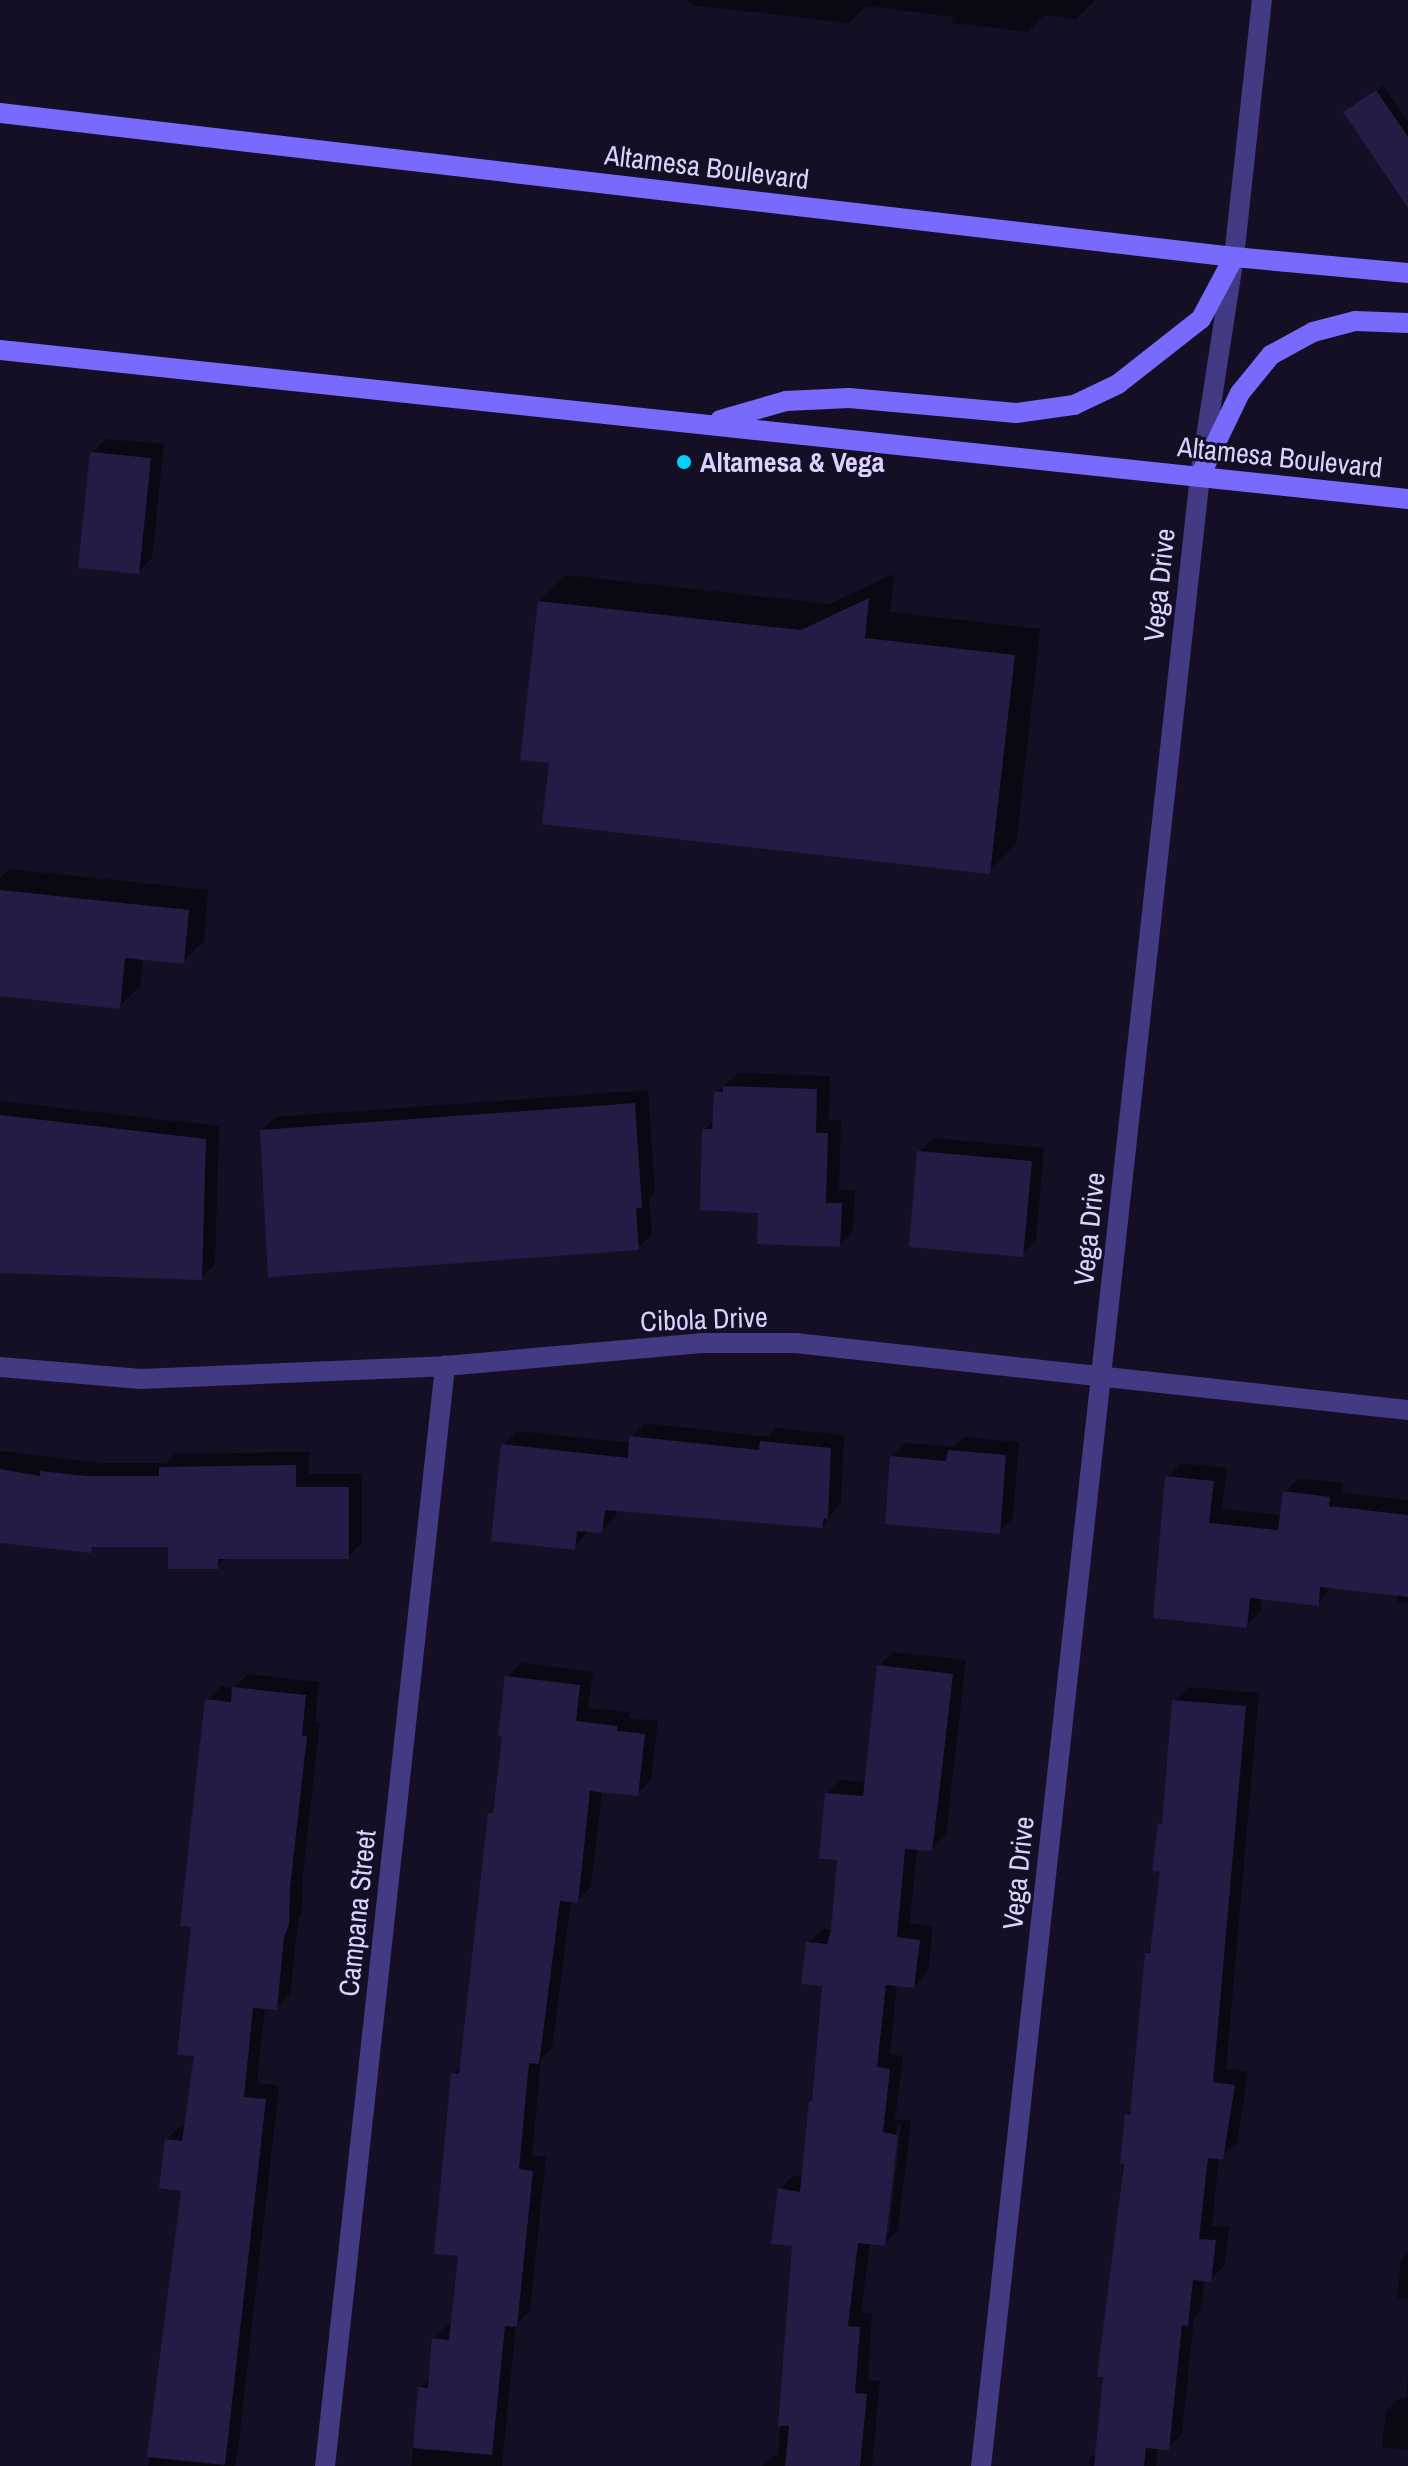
<!DOCTYPE html>
<html>
<head>
<meta charset="utf-8">
<style>
  body { margin:0 }
  #map { position:relative; width:1408px; height:2466px; overflow:hidden; background:#140f24; font-family:"Archivo Narrow",sans-serif }
  div>[style] { position:absolute }
  .shadow>* { inset:0; background:#0007 }
  .building>* { inset:0; background:#261b44 }
  .street>* { height:20px; margin:-10px; padding:0 10px; transform-origin:10px; border-radius:10px; background:#423a82 }
  .secondary>* { height:20px; margin:-10px; padding:0 10px; transform-origin:10px; border-radius:10px; background:#776afd }
  .dots>* { width:22px; height:22px; translate:-50% -50%; box-sizing:border-box; border:4px solid #140f24; border-radius:50% }
  span { translate:-50% -50%; white-space:nowrap; text-align:center; line-height:1.15; -webkit-text-stroke:6px #140f24; paint-order:stroke }
  .street-label { font-size:28px; color:#dad2fe }
  .poi-label { font-size:28px; color:#dad2fe; font-weight:700 }
  .left { translate:0 -50%; text-align:left }
</style>
</head>
<body>
<div id="map">
  <div class="shadow">
    <i style="clip-path:polygon(687px 0,1095px 0,1076px 19px,1044px 15px,1028px 32px,952px 23px,953px 17px,866px 6px,849px 23px,691px 5px)"></i>
    <i style="clip-path:polygon(1383px 85px,1408px 121px,1408px 159px,1345px 112px)"></i>
    <i style="clip-path:polygon(106px 439px,164px 444px,152px 558px,138px 572px,92px 453px)"></i>
    <i style="clip-path:polygon(894px 574px,890px 612px,1040px 629px,1016px 845px,989px 872px,551px 761px,540px 601px,566px 575px,829px 604px)"></i>
    <i style="clip-path:polygon(9px 869px,208px 890px,204px 941px,183px 962px,143px 958px,140px 986px,119px 1007px,0 994px,0 878px)"></i>
    <i style="clip-path:polygon(739px 1073px,830px 1076px,829px 1120px,841px 1120px,839px 1190px,855px 1190px,853px 1231px,839px 1245px,760px 1211px,704px 1130px,715px 1119px,716px 1092px)"></i>
    <i style="clip-path:polygon(648px 1090px,655px 1192px,649px 1198px,652px 1234px,638px 1248px,262px 1130px,276px 1117px)"></i>
    <i style="clip-path:polygon(0 1101px,219px 1126px,215px 1264px,201px 1278px,0 1271px)"></i>
    <i style="clip-path:polygon(933px 1138px,1044px 1148px,1036px 1241px,1022px 1255px,919px 1152px)"></i>
    <i style="clip-path:polygon(645px 1423px,768px 1437px,776px 1428px,844px 1435px,841px 1503px,822px 1526px,616px 1509px,616px 1517px,602px 1531px,589px 1530px,574px 1548px,503px 1445px,517px 1431px,631px 1443px,631px 1437px)"></i>
    <i style="clip-path:polygon(964px 1437px,1019px 1442px,1013px 1518px,999px 1532px,892px 1457px,906px 1443px,954px 1447px)"></i>
    <i style="clip-path:polygon(0 1451px,101px 1463px,166px 1463px,175px 1454px,309px 1452px,309px 1474px,362px 1474px,362px 1543px,348px 1557px,227px 1557px,217px 1567px,170px 1545px,96px 1545px,90px 1551px,0 1541px)"></i>
    <i style="clip-path:polygon(1181px 1463px,1227px 1468px,1222px 1509px,1282px 1515px,1285px 1492px,1299px 1478px,1343px 1483px,1342px 1493px,1408px 1500px,1408px 1603px,1397px 1602px,1398px 1594px,1332px 1586px,1318px 1604px,1262px 1597px,1260px 1612px,1246px 1626px,1167px 1477px)"></i>
    <i style="clip-path:polygon(evenodd,893px 1652px,966px 1660px,946px 1835px,932px 1849px,917px 1848px,910px 1924px,933px 1926px,928px 1972px,914px 1986px,897px 1984px,890px 2054px,903px 2056px,895px 2119px,911px 2121px,898px 2230px,884px 2244px,870px 2243px,861px 2313px,872px 2314px,868px 2380px,880px 2381px,872px 2466px,763px 2466px,773px 2456px,778px 2456px,794px 2245px,780px 2189px,794px 2175px,804px 2177px,822px 2033px,824px 1984px,808px 1943px,822px 1929px,833px 1930px,839px 1859px,827px 1794px,841px 1780px,866px 1782px,879px 1666px,893px 1652px,897px 2124px,901px 2125px,889px 2232px,885px 2232px,897px 2124px)"></i>
    <i style="clip-path:polygon(521px 1663px,593px 1672px,588px 1708px,630px 1712px,629px 1718px,658px 1721px,651px 1780px,637px 1794px,602px 1790px,591px 1887px,577px 1901px,571px 1901px,552px 2048px,541px 2059px,532px 2156px,546px 2157px,530px 2311px,516px 2325px,502px 2466px,505px 2466px,411px 2466px,420px 2388px,431px 2377px,434px 2339px,448px 2325px,452px 2325px,460px 2255px,453px 2074px,462px 2065px,490px 1814px,496px 1808px,507px 1677px)"></i>
    <i style="clip-path:polygon(248px 1674px,319px 1682px,315px 1722px,320px 1723px,303px 1873px,302px 1910px,298px 1922px,290px 1994px,276px 2008px,265px 2007px,257px 2083px,279px 2086px,238px 2450px,235px 2466px,148px 2466px,184px 2189px,166px 2140px,180px 2126px,186px 2127px,197px 2055px,193px 1926px,207px 1700px,221px 1686px,234px 1688px)"></i>
    <i style="clip-path:polygon(1188px 1687px,1259px 1693px,1226px 2069px,1248px 2071px,1237px 2144px,1219px 2157px,1212px 2226px,1229px 2227px,1224px 2266px,1210px 2280px,1205px 2279px,1201px 2310px,1194px 2317px,1182px 2434px,1168px 2448px,1158px 2447px,1156px 2466px,1089px 2466px,1090px 2458px,1098px 2450px,1127px 2115px,1132px 2110px,1147px 1953px,1153px 1947px,1162px 1870px,1160px 1824px,1164px 1820px,1174px 1701px)"></i>
    <i style="clip-path:polygon(1408px 2253px,1408px 2299px,1397px 2298px,1401px 2260px)"></i>
    <i style="clip-path:polygon(1408px 2376px,1408px 2450px,1382px 2447px,1386px 2411px,1400px 2398px,1406px 2398px)"></i>
  </div>
  <div class="building">
    <i style="clip-path:polygon(1376px 90px,1408px 137px,1408px 208px,1343px 112px)"></i>
    <i style="clip-path:polygon(90px 452px,151px 458px,139px 574px,78px 568px)"></i>
    <i style="clip-path:polygon(869px 598px,865px 638px,1015px 655px,990px 874px,542px 824px,549px 763px,520px 760px,538px 601px,801px 630px)"></i>
    <i style="clip-path:polygon(0 890px,189px 910px,184px 964px,125px 958px,120px 1009px,0 996px)"></i>
    <i style="clip-path:polygon(723px 1086px,817px 1089px,816px 1133px,828px 1133px,826px 1203px,842px 1203px,840px 1247px,757px 1244px,758px 1213px,700px 1210px,702px 1129px,712px 1129px,714px 1091px,723px 1092px)"></i>
    <i style="clip-path:polygon(635px 1103px,642px 1208px,636px 1208px,639px 1250px,268px 1277px,260px 1130px)"></i>
    <i style="clip-path:polygon(0 1115px,206px 1139px,202px 1280px,0 1273px)"></i>
    <i style="clip-path:polygon(917px 1151px,1032px 1161px,1023px 1257px,909px 1247px)"></i>
    <i style="clip-path:polygon(629px 1436px,759px 1450px,760px 1441px,831px 1448px,828px 1519px,824px 1518px,822px 1528px,605px 1510px,602px 1533px,577px 1531px,575px 1550px,491px 1541px,501px 1444px,628px 1458px)"></i>
    <i style="clip-path:polygon(948px 1450px,1006px 1455px,1000px 1534px,885px 1524px,890px 1456px,946px 1461px)"></i>
    <i style="clip-path:polygon(296px 1465px,296px 1487px,349px 1487px,349px 1559px,218px 1559px,218px 1569px,168px 1569px,168px 1547px,92px 1547px,91px 1553px,0 1543px,0 1469px,40px 1476px,40px 1471px,86px 1476px,159px 1476px,159px 1467px)"></i>
    <i style="clip-path:polygon(1165px 1476px,1214px 1481px,1209px 1523px,1278px 1530px,1283px 1491px,1330px 1497px,1329px 1506px,1408px 1515px,1408px 1597px,1320px 1587px,1319px 1606px,1250px 1598px,1247px 1628px,1153px 1618px)"></i>
    <i style="clip-path:polygon(877px 1665px,953px 1674px,940px 1786px,932px 1851px,905px 1849px,897px 1937px,920px 1940px,914px 1988px,886px 1985px,877px 2067px,890px 2069px,883px 2132px,898px 2135px,885px 2246px,858px 2243px,848px 2326px,860px 2327px,855px 2393px,867px 2394px,860px 2466px,785px 2466px,789px 2426px,778px 2426px,792px 2246px,771px 2244px,778px 2188px,800px 2192px,809px 2101px,812px 2101px,822px 1986px,801px 1984px,806px 1942px,827px 1944px,831px 1930px,837px 1860px,819px 1859px,825px 1793px,863px 1796px)"></i>
    <i style="clip-path:polygon(505px 1676px,580px 1685px,576px 1721px,617px 1726px,617px 1731px,645px 1734px,638px 1796px,590px 1791px,578px 1903px,560px 1901px,539px 2064px,529px 2063px,519px 2169px,533px 2171px,517px 2327px,505px 2326px,492px 2455px,413px 2448px,418px 2387px,428px 2388px,432px 2338px,449px 2340px,458px 2256px,434px 2254px,451px 2073px,459px 2074px,488px 1813px,493px 1813px,502px 1737px,498px 1736px)"></i>
    <i style="clip-path:polygon(232px 1687px,306px 1695px,302px 1736px,307px 1736px,290px 1888px,289px 1925px,284px 1937px,277px 2010px,253px 2008px,244px 2097px,266px 2099px,225px 2465px,147px 2457px,181px 2191px,159px 2188px,165px 2139px,182px 2141px,194px 2056px,177px 2055px,191px 1927px,180px 1926px,195px 1788px,205px 1699px,231px 1702px)"></i>
    <i style="clip-path:polygon(1172px 1700px,1246px 1706px,1213px 2082px,1235px 2085px,1223px 2160px,1208px 2158px,1199px 2239px,1216px 2240px,1211px 2282px,1193px 2280px,1188px 2326px,1182px 2325px,1169px 2450px,1146px 2448px,1144px 2466px,1094px 2466px,1103px 2377px,1097px 2377px,1124px 2164px,1120px 2163px,1125px 2114px,1130px 2115px,1145px 1953px,1150px 1953px,1160px 1872px,1152px 1871px,1158px 1823px,1162px 1824px)"></i>
  </div>
  <div class="street">
    <i style="left:0;top:1367px;width:141px;rotate:4.9deg"></i>
    <i style="left:140px;top:1379px;width:305px;rotate:-2.4deg"></i>
    <i style="left:445px;top:1366px;width:257px;rotate:-5.1deg"></i>
    <i style="left:701px;top:1343px;width:94px"></i>
    <i style="left:795px;top:1343px;width:617px;rotate:6.24deg"></i>
    <i style="left:325px;top:2466px;width:1107px;rotate:-83.77deg"></i>
    <i style="left:981px;top:2466px;width:2002px;rotate:-83.72deg"></i>
    <i style="left:1200px;top:476px;width:222px;rotate:-81.2deg"></i>
    <i style="left:1234px;top:257px;width:259px;rotate:-83.8deg"></i>
  </div>
  <div class="secondary">
    <i style="left:0;top:113px;width:1242px;rotate:6.66deg"></i>
    <i style="left:1234px;top:257px;width:175px;rotate:5.3deg"></i>
    <i style="left:0;top:350px;width:1416px;rotate:6.04deg"></i>
    <i style="left:720px;top:420px;width:69px;rotate:-16.1deg"></i>
    <i style="left:786px;top:401px;width:63px;rotate:-2.7deg"></i>
    <i style="left:849px;top:398px;width:168px;rotate:5.1deg"></i>
    <i style="left:1016px;top:413px;width:59px;rotate:-7.9deg"></i>
    <i style="left:1074px;top:405px;width:49px;rotate:-25.5deg"></i>
    <i style="left:1118px;top:384px;width:105px;rotate:-38.1deg"></i>
    <i style="left:1201px;top:319px;width:70px;rotate:-62deg"></i>
    <i style="left:1200px;top:476px;width:92px;rotate:-64.3deg"></i>
    <i style="left:1240px;top:393px;width:49px;rotate:-50.8deg"></i>
    <i style="left:1271px;top:355px;width:48px;rotate:-28.7deg"></i>
    <i style="left:1313px;top:332px;width:43px;rotate:-14.7deg"></i>
    <i style="left:1355px;top:321px;width:53px;rotate:2.2deg"></i>
  </div>
  <div class="dots">
    <i style="left:684px;top:462px;background:#04d0f9"></i>
  </div>
  <div class="street-label">
    <span style="left:707px;top:167px;rotate:7deg">Altamesa Boulevard</span>
    <span style="left:1280px;top:457px;rotate:6deg">Altamesa Boulevard</span>
    <span style="left:1159px;top:585px;rotate:-84deg">Vega Drive</span>
    <span style="left:1089px;top:1229px;rotate:-84deg">Vega Drive</span>
    <span style="left:704px;top:1319px;rotate:-2deg">Cibola Drive</span>
    <span style="left:1018px;top:1873px;rotate:-84deg">Vega Drive</span>
    <span style="left:357px;top:1913px;rotate:-84deg">Campana Street</span>
  </div>
  <div class="poi-label">
    <span class="left" style="left:700px;top:462px">Altamesa &amp; Vega</span>
  </div>
</div>
</body>
</html>
